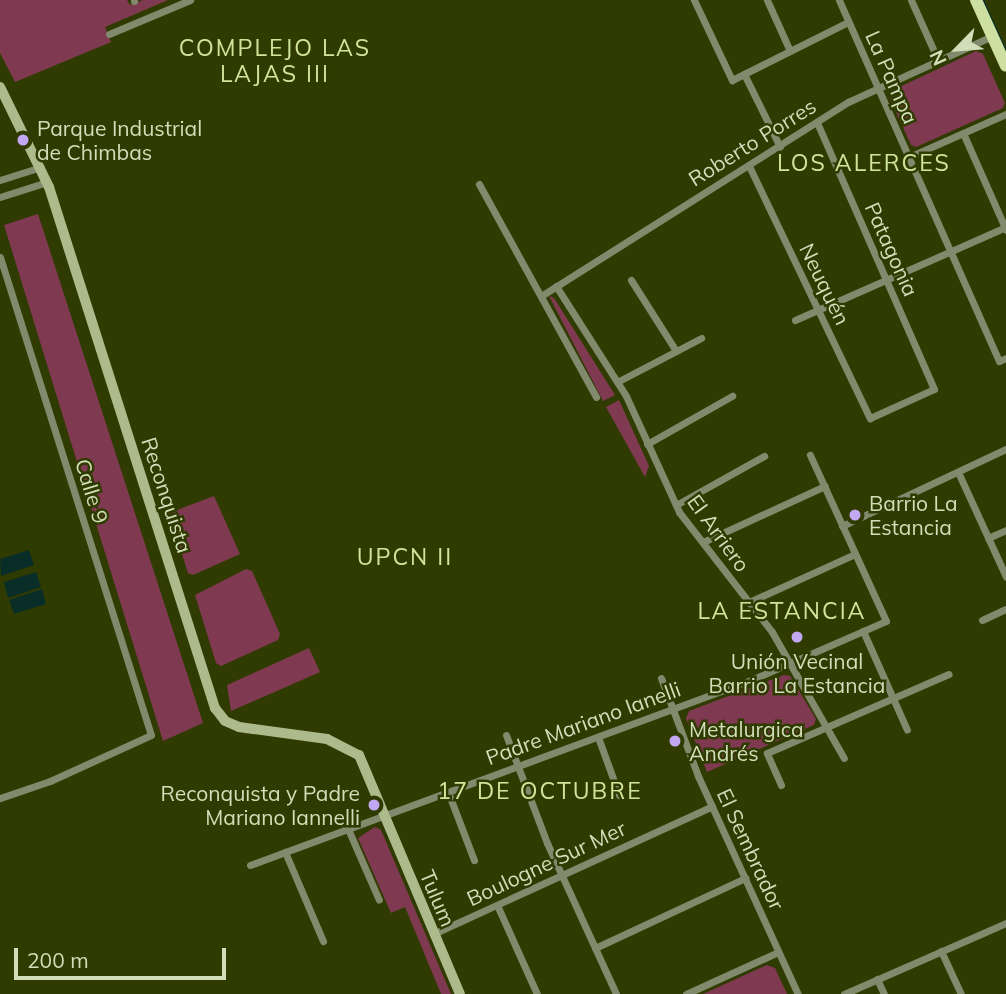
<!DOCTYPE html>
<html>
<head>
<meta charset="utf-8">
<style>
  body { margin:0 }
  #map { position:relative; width:1006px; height:994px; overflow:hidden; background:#303b01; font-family:Mulish,sans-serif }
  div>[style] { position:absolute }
  .green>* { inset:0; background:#7f3a51 }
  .water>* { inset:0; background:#092d27 }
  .stream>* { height:2px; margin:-1px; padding:0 1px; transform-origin:1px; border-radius:1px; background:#092d27 }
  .street>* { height:7px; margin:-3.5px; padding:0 3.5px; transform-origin:3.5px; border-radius:3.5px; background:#828a6d }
  .secondary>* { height:10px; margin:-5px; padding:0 5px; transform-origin:5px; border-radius:5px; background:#adba8b }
  .primary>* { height:12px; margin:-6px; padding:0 6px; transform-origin:6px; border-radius:6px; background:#cedfa2 }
  .dots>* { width:19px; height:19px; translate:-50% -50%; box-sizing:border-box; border:4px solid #303b01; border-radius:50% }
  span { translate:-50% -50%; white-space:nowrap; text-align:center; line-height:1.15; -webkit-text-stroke:5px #303b01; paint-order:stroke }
  .street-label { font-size:21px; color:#d2ddb9 }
  .poi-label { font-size:21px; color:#d2ddb9 }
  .left { translate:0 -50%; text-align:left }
  .right { translate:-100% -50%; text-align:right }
  .neighbourhood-label { font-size:23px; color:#d1e49b; letter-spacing:2px }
  .north { position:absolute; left:922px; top:14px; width:70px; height:70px; -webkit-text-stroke:5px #303b01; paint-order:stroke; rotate:245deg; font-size:19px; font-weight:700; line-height:28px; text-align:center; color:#d2ddb9 }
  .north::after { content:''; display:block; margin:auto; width:24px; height:32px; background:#d2ddb9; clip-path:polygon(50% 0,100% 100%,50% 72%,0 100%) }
  .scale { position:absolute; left:14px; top:948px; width:212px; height:32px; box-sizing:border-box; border:4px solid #d2ddb9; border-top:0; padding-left:9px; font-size:21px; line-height:24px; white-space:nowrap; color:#d2ddb9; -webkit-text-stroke:5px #303b01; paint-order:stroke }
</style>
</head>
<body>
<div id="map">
  <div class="green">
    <i style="clip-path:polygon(0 0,127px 0,130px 5px,143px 0,168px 0,105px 27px,111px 42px,15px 82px,0 53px)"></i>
    <i style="clip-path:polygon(976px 51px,983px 54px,1005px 103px,1003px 108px,916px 147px,911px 145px,889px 97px,891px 91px)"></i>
    <i style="clip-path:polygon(38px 214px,203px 723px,163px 741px,4px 225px)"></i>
    <i style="clip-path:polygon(549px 296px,554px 298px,615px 395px,603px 401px)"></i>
    <i style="clip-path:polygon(619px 400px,649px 466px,645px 477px,606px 407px)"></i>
    <i style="clip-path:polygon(214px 496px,240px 554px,193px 575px,188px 573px,169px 513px)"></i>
    <i style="clip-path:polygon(246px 569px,252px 571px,280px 634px,278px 640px,221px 666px,216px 663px,195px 595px)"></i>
    <i style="clip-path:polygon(309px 648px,320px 672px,231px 711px,227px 685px)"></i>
    <i style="clip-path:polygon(784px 675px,790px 676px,816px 719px,814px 725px,707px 772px,686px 718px,689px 711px)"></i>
    <i style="clip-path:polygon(375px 827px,381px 830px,451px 994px,441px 994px,405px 907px,391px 913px,358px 838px)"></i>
    <i style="clip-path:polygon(767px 965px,775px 968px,787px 994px,703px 994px)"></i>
  </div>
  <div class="water">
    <i style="clip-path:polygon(29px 550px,34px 565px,1px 576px,0 559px)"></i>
    <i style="clip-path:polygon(36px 572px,41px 587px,8px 598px,4px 582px)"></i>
    <i style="clip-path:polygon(42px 589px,46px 604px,14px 614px,9px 600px)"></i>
  </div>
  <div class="stream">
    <i style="left:983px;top:0;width:56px;rotate:65.7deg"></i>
  </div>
  <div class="street">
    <i style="left:134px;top:0;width:1px;rotate:90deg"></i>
    <i style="left:694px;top:0;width:89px;rotate:64.6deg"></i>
    <i style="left:732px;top:80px;width:130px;rotate:-26.6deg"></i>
    <i style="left:767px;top:0;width:56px;rotate:65.7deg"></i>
    <i style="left:839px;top:0;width:395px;rotate:66.1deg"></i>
    <i style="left:999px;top:361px;width:8px;rotate:-23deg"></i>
    <i style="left:911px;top:0;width:66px;rotate:65.8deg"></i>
    <i style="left:109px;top:34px;width:88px;rotate:-22.8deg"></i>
    <i style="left:744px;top:74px;width:81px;rotate:63.7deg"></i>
    <i style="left:963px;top:133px;width:106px;rotate:66.1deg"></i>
    <i style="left:909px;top:157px;width:106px;rotate:-23.9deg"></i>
    <i style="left:749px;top:166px;width:280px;rotate:64.4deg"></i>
    <i style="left:870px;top:418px;width:70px;rotate:-24.4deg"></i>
    <i style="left:934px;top:389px;width:291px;rotate:-113.7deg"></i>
    <i style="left:0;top:180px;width:43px;rotate:-17.6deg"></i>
    <i style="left:479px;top:184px;width:243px;rotate:61.2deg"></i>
    <i style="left:0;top:197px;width:49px;rotate:-17.7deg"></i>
    <i style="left:0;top:257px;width:501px;rotate:72.47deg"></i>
    <i style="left:151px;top:735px;width:111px;rotate:155.5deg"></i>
    <i style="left:50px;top:781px;width:53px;rotate:161.2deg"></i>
    <i style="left:631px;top:280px;width:84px;rotate:57.6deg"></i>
    <i style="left:556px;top:286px;width:130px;rotate:57.5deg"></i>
    <i style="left:626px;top:396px;width:128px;rotate:65.4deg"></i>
    <i style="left:679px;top:512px;width:152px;rotate:52.2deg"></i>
    <i style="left:772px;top:632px;width:145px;rotate:60.3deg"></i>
    <i style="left:541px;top:296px;width:363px;rotate:-32.3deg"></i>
    <i style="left:848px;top:102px;width:158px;rotate:-24.6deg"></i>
    <i style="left:795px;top:320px;width:231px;rotate:-23.8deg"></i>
    <i style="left:617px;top:382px;width:95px;rotate:-27.6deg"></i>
    <i style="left:647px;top:444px;width:98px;rotate:-29.5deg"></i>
    <i style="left:958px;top:472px;width:115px;rotate:65.4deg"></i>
    <i style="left:676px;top:505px;width:101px;rotate:-29.1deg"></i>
    <i style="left:842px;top:526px;width:181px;rotate:-25.2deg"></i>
    <i style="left:988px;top:538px;width:20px;rotate:-24deg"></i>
    <i style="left:703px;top:542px;width:134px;rotate:-24.7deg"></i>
    <i style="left:749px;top:602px;width:116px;rotate:-24.4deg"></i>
    <i style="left:982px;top:620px;width:26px;rotate:-25deg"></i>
    <i style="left:863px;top:631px;width:108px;rotate:66deg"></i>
    <i style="left:661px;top:678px;width:105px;rotate:69.3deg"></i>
    <i style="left:698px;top:776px;width:240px;rotate:65.4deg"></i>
    <i style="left:506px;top:735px;width:116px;rotate:69.2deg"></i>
    <i style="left:547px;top:843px;width:166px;rotate:65.4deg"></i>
    <i style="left:598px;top:737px;width:62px;rotate:70.1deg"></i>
    <i style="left:781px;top:785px;width:35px;rotate:-114deg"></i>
    <i style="left:767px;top:753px;width:198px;rotate:-23.5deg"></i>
    <i style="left:448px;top:792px;width:73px;rotate:69.1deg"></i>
    <i style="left:348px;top:829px;width:77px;rotate:66.4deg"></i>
    <i style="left:285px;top:852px;width:97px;rotate:66.9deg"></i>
    <i style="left:250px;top:865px;width:534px;rotate:-20.27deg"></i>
    <i style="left:751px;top:680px;width:147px;rotate:-23.6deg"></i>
    <i style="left:886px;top:621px;width:183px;rotate:-114.6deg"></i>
    <i style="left:497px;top:905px;width:98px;rotate:65.8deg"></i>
    <i style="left:433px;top:934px;width:307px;rotate:-24.6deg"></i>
    <i style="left:595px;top:948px;width:166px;rotate:-25deg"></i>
    <i style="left:941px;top:951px;width:47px;rotate:65.1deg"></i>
    <i style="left:877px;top:979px;width:17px;rotate:65deg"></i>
    <i style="left:686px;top:994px;width:101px;rotate:-24.5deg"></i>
    <i style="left:844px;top:994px;width:177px;rotate:-23.7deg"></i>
  </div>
  <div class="secondary">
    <i style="left:0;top:87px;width:111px;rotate:63.9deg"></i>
    <i style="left:49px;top:187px;width:547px;rotate:72.33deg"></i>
    <i style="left:215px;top:708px;width:16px;rotate:52deg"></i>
    <i style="left:225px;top:721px;width:15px;rotate:23deg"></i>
    <i style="left:239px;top:727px;width:89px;rotate:7.8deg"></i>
    <i style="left:327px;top:739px;width:36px;rotate:27deg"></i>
    <i style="left:359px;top:755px;width:259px;rotate:67.1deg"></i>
  </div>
  <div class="primary">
    <i style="left:976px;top:0;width:72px;rotate:65.6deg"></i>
  </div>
  <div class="dots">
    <i style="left:23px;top:140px;background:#c2a7f2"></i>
    <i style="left:855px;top:515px;background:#c2a7f2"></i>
    <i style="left:797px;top:637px;background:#c2a7f2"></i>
    <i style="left:675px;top:741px;background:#c2a7f2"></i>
    <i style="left:374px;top:805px;background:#c2a7f2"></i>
  </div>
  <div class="street-label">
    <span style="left:892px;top:77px;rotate:66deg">La Pampa</span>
    <span style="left:752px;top:142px;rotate:-32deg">Roberto Porres</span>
    <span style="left:892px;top:249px;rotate:66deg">Patagonia</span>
    <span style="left:825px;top:284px;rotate:64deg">Neuquén</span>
    <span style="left:92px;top:491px;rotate:73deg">Calle 9</span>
    <span style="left:167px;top:495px;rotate:72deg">Reconquista</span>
    <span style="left:719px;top:533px;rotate:54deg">El Arriero</span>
    <span style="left:583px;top:723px;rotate:-20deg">Padre Mariano Ianelli</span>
    <span style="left:751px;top:849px;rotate:65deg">El Sembrador</span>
    <span style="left:546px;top:863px;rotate:-25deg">Boulogne Sur Mer</span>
    <span style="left:438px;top:898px;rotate:67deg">Tulum</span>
  </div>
  <div class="poi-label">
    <span class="left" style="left:37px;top:140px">Parque Industrial<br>de Chimbas</span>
    <span class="left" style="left:869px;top:515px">Barrio La<br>Estancia</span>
    <span style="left:797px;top:673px">Unión Vecinal<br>Barrio La Estancia</span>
    <span class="left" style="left:689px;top:741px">Metalurgica<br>Andrés</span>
    <span class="right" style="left:360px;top:805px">Reconquista y Padre<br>Mariano Iannelli</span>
  </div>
  <div class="neighbourhood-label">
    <span style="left:275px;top:61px">COMPLEJO LAS<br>LAJAS III</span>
    <span style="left:864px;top:163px">LOS ALERCES</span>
    <span style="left:405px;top:557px">UPCN II</span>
    <span style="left:782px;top:611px">LA ESTANCIA</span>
    <span style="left:540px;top:791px">17 DE OCTUBRE</span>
  </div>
  <div class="north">N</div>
  <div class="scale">200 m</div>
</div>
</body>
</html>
